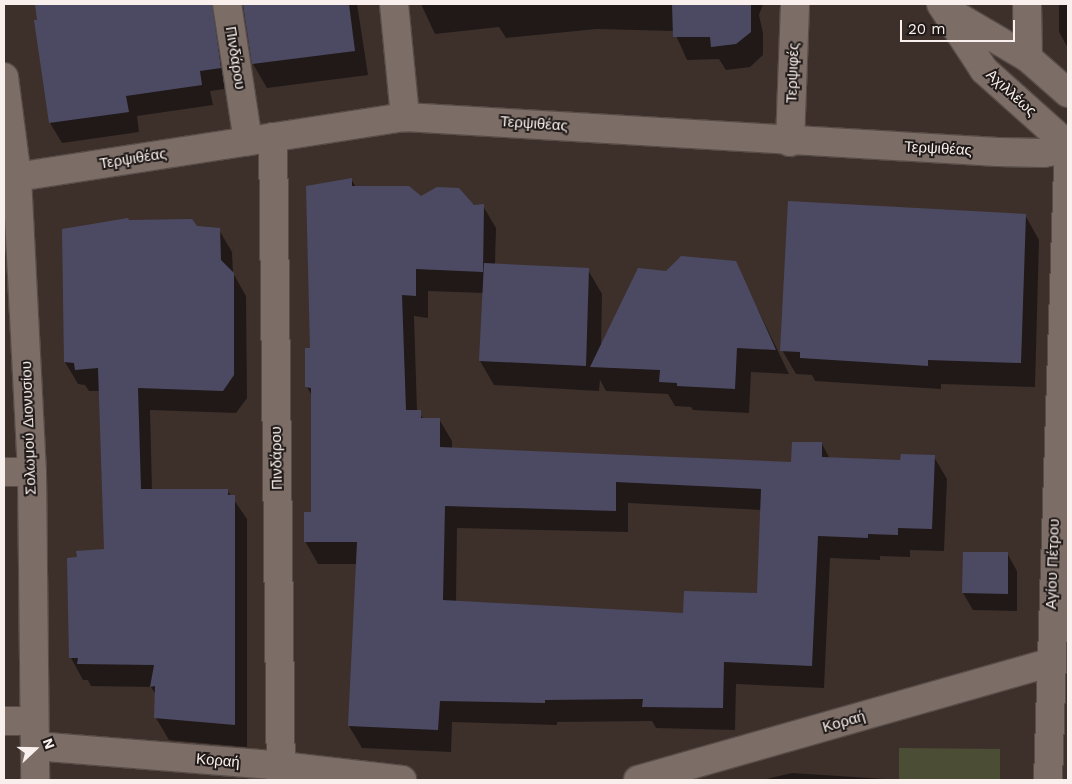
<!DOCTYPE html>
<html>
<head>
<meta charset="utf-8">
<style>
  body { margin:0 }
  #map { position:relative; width:1072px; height:784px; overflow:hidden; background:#3d302b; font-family:"Work Sans",sans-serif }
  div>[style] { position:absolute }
  .green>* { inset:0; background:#4c4d35 }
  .shadow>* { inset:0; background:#0007 }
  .building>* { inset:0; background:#4c4a63 }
  .roads { filter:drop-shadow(1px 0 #574c48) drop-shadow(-1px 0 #574c48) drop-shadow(0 1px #574c48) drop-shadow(0 -1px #574c48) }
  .minor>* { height:28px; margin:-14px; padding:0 14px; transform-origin:14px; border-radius:14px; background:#7c6d67 }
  span { translate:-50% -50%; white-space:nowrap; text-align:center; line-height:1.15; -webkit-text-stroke:4px #201a18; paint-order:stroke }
  .street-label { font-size:15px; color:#f9f0ed }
  .frame { position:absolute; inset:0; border:5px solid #f9f0ed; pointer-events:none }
  .north { position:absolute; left:10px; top:724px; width:50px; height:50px; -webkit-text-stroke:4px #201a18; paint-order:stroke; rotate:69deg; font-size:14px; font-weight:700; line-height:20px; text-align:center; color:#f9f0ed }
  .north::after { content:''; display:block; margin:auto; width:18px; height:22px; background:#f9f0ed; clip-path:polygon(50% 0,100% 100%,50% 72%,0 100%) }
  .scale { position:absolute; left:900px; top:20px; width:115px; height:22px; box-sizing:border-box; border:2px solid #f9f0ed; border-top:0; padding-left:6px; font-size:15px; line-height:18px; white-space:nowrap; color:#f9f0ed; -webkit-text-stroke:4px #201a18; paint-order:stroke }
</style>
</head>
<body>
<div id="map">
  <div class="green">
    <i style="clip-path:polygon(899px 748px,1000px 749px,1000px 780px,899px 780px)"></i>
  </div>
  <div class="shadow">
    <i style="clip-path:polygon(36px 4px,213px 4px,223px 21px,232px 88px,210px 91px,213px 105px,137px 116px,139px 132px,62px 143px,50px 123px)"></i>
    <i style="clip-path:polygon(243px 4px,357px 4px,368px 75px,267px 88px,253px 64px)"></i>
    <i style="clip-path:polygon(421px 4px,763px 4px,759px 15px,763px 33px,763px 55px,750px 67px,726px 70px,719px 59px,687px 60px,674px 31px,597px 29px,506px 38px,499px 27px,435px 34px)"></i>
    <i style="clip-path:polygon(1059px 4px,1068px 4px,1068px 48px,1059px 32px)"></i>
    <i style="clip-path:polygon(evenodd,351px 179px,356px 187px,483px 206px,496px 228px,495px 264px,588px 270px,602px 294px,601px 349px,667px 273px,735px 262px,789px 374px,751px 372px,749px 413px,693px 410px,691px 407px,675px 406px,668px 394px,606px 391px,600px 380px,599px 391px,494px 385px,480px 361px,484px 293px,428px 291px,428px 318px,414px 316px,417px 411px,424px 419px,439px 419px,452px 441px,452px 449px,792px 463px,822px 444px,830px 459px,901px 461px,934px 457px,947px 479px,944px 551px,910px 550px,910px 557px,880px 556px,880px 560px,830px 558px,824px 688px,736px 684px,735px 730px,656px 728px,652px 721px,557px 722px,557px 725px,452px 722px,451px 752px,362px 748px,349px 726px,357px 564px,318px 564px,305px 541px,312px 514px,312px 396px,307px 387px,311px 349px,351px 179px,628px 503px,762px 510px,758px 595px,685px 614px,456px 602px,457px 528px,628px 532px,628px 503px)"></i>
    <i style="clip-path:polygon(1025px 215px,1039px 240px,1035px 387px,941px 384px,941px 389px,815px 381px,812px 375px,796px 374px,782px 350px)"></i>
    <i style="clip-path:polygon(129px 222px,219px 230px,232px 252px,233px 273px,246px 296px,247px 398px,236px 413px,150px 410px,152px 490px,227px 490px,247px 519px,247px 747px,169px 740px,156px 718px,156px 695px,151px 687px,91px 686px,88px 680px,83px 680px,71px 658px,78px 558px,105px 550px,100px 391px,89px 391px,85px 385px,78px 384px,65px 362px)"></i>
    <i style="clip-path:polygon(1007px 553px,1017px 571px,1017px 611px,973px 610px,963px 593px)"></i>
    <i style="clip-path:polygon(792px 773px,886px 779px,887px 780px,762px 780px)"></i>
  </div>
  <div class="building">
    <i style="clip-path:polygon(35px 4px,212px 4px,221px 68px,200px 71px,202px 85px,126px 96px,129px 112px,49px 123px,34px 20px,37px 20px)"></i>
    <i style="clip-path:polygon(243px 4px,349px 4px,355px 51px,252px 64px)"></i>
    <i style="clip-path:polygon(672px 4px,751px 4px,751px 32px,736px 44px,711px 47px,710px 37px,673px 37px)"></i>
    <i style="clip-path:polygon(evenodd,352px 178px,352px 186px,409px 186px,421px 196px,437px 187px,459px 188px,474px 205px,484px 204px,483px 272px,416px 269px,416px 296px,402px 295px,406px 410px,421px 410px,421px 418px,440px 418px,440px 447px,791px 462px,792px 442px,822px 442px,822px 457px,900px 460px,901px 454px,935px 455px,932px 529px,898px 528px,898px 535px,868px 534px,868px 538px,818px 536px,812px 666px,724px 662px,723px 708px,642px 707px,643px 699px,545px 700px,545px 703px,440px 701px,438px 730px,348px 726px,357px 542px,304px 542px,304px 512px,311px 512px,311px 388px,305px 387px,305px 348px,310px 348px,306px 186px,352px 178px,616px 482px,761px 489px,757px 593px,684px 591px,683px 613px,443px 600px,445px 506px,616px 511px,616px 482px)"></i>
    <i style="clip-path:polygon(788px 201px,1026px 214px,1021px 363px,928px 360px,928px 366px,800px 358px,800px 352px,780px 351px)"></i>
    <i style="clip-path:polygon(128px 218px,129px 220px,192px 219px,197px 226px,220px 228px,221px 260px,234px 273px,234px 375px,223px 391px,138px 388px,141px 489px,228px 489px,228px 495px,235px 495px,235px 725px,154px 718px,155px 686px,150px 687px,154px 665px,77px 664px,78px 658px,69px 658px,67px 558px,77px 557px,76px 551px,104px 549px,98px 368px,75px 370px,74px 363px,64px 362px,62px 229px)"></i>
    <i style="clip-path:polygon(681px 256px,736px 261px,776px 350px,737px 348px,735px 389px,677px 386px,677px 383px,659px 382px,660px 370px,590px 367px,638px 268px,666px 271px)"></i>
    <i style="clip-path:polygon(484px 263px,589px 268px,586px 366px,479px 361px)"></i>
    <i style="clip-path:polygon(963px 552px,1008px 552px,1008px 594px,962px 593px)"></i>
  </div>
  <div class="roads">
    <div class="minor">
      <i style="left:227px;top:4px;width:139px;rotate:81.3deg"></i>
      <i style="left:394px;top:4px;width:114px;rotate:84.4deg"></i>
      <i style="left:941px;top:4px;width:79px;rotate:56.9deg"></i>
      <i style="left:984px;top:70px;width:113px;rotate:41.8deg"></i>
      <i style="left:1027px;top:4px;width:54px;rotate:88.9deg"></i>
      <i style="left:950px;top:12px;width:91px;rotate:30.5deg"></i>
      <i style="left:1028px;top:58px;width:53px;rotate:41.2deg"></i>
      <i style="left:4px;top:77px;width:101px;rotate:82.6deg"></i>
      <i style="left:17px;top:177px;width:295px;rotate:87.1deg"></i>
      <i style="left:32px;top:472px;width:308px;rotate:89.4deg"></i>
      <i style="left:273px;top:137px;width:643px;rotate:89.29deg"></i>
      <i style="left:790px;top:142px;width:138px;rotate:-87.9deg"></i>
      <i style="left:4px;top:179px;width:406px;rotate:-8.8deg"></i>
      <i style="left:405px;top:117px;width:594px;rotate:3.38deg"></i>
      <i style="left:998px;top:152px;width:45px;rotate:1.3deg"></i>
      <i style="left:1043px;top:153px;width:25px;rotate:-9deg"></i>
      <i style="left:4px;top:472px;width:28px"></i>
      <i style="left:4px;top:721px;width:30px"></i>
      <i style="left:35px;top:746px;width:247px;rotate:4.6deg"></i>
      <i style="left:281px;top:766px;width:122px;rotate:6.6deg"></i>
      <i style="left:638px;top:780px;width:428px;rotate:-15.9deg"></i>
      <i style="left:1048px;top:780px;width:612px;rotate:-88.13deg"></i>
    </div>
  </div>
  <div class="street-label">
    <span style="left:235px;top:58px;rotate:81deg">Πινδάρου</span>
    <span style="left:793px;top:73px;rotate:-88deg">Τερψιφές</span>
    <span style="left:1011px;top:93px;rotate:42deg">Αχιλλέως</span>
    <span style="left:534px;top:124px;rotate:4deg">Τερψιθέας</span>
    <span style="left:938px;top:149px;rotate:3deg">Τερψιθέας</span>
    <span style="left:133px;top:159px;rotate:-9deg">Τερψιθέας</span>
    <span style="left:29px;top:428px;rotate:-92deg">Σολωμού Διονυσίου</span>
    <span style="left:277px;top:458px;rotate:-91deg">Πινδάρου</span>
    <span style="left:1053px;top:564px;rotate:-88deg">Αγίου Πέτρου</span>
    <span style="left:844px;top:722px;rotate:-16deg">Κοραή</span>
    <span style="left:218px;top:761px;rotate:5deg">Κοραή</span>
  </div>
  <div class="frame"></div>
  <div class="north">N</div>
  <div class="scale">20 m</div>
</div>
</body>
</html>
